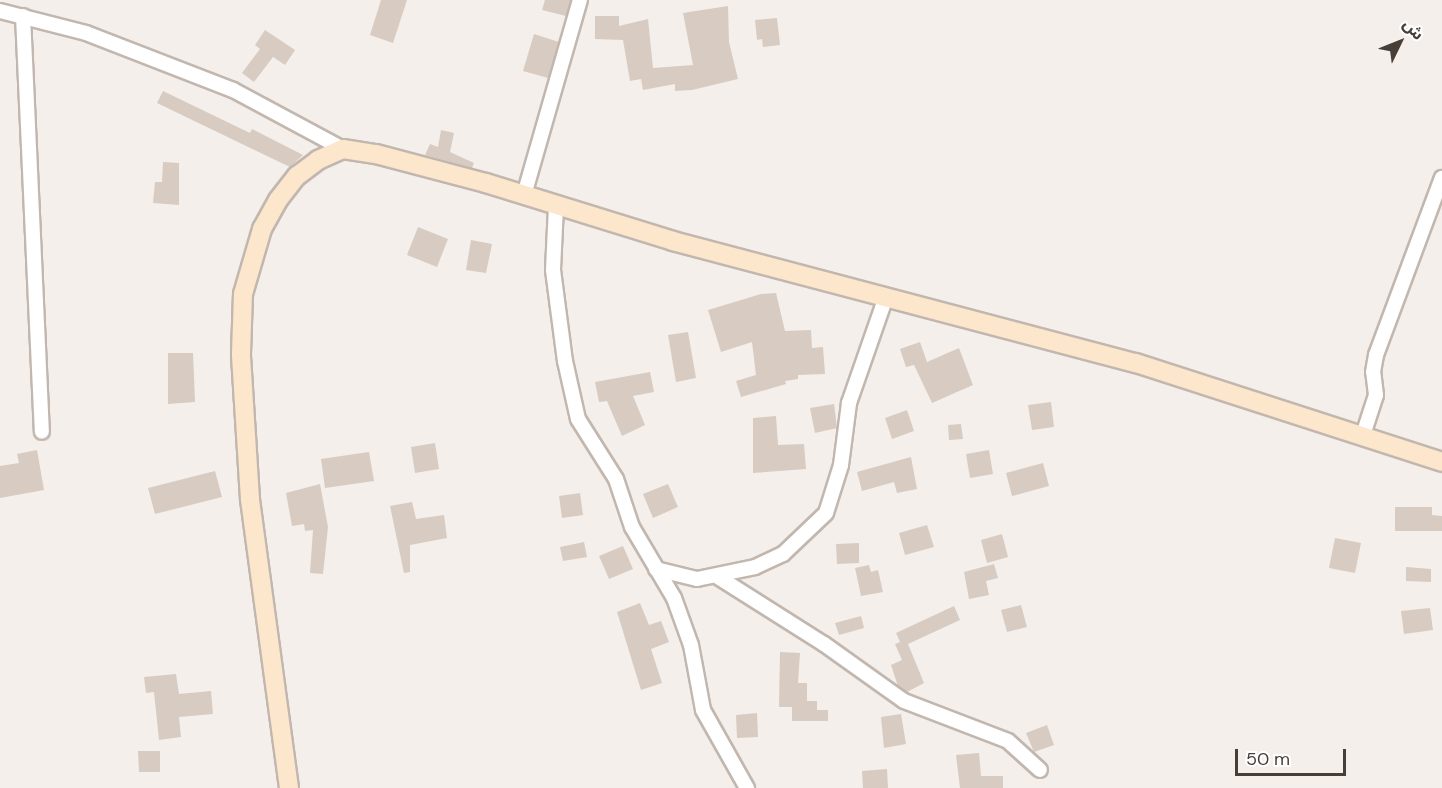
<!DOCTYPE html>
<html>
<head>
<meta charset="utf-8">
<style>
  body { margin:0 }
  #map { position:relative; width:1442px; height:788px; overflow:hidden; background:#f4efea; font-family:"DM Sans","Noto Sans Arabic",sans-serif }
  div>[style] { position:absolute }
  .building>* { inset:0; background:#d8cbc2 }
  .roads { filter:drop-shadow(2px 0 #c2b7af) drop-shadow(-2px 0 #c2b7af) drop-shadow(0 2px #c2b7af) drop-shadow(0 -2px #c2b7af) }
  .street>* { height:14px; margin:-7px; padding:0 7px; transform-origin:7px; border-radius:7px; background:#fff }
  .secondary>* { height:18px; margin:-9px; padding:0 9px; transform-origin:9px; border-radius:9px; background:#fce6cc }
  span { translate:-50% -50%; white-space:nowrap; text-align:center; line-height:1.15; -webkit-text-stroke:6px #fff; paint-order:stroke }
  .north { position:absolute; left:1370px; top:12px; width:60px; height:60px; -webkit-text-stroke:4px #fff; paint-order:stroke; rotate:47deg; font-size:16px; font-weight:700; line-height:24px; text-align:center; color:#473e38 }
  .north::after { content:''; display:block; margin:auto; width:21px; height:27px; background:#473e38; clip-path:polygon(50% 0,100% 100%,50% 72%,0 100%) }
  .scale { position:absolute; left:1235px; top:749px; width:111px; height:27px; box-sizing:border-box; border:3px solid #473e38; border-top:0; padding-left:8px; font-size:18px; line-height:21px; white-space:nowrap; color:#473e38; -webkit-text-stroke:4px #fff; paint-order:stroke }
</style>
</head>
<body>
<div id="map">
  <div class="building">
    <i style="clip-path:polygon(381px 0,407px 0,393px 43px,370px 35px)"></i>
    <i style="clip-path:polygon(545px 0,571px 0,566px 16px,542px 10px)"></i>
    <i style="clip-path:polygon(728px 6px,729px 42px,738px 79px,692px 90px,675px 91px,675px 84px,643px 90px,641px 79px,630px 81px,623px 40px,595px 39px,595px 16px,619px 16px,619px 26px,648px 19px,653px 68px,693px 65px,683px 13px)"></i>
    <i style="clip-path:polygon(777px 18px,780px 45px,763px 47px,762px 39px,757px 40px,755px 20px)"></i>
    <i style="clip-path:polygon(265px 30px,295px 50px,285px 65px,273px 57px,254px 82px,242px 73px,260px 49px,255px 45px)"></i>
    <i style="clip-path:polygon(534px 34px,559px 42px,548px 78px,523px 71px)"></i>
    <i style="clip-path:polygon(163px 91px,250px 133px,252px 129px,303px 155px,290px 167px,157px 103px)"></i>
    <i style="clip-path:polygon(441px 130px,454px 133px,450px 152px,474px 163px,472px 168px,425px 155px,430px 144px,438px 147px)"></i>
    <i style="clip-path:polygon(163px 162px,179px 163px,179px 205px,153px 203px,155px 182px,162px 182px)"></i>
    <i style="clip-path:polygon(418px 227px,448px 239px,437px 267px,407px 255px)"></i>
    <i style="clip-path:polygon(471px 240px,492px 244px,486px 273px,466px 270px)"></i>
    <i style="clip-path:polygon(776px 293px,785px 331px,811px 330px,812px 348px,823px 347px,825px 374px,798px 375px,798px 379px,785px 381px,786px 384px,741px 397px,736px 381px,756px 375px,752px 342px,721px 352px,708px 310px,761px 294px)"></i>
    <i style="clip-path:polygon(688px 332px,696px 378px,676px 382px,668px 335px)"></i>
    <i style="clip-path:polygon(920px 342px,927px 362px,959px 348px,973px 385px,932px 403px,914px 365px,906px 367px,900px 349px)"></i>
    <i style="clip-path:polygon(168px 353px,193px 353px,195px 402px,168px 404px)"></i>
    <i style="clip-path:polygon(650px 372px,654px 392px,633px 396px,645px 425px,622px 436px,607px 401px,599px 402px,595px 382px)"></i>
    <i style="clip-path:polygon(1051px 402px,1054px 427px,1032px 430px,1028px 405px)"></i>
    <i style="clip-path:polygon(834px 404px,837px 428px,815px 433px,810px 408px)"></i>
    <i style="clip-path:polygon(907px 410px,914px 431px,892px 439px,885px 418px)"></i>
    <i style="clip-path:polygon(776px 416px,778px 445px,804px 444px,806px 469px,753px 473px,753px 418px)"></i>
    <i style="clip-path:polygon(961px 424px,963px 439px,949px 440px,948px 425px)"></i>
    <i style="clip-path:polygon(435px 443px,439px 469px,415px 473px,411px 447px)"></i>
    <i style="clip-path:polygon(37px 450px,44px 490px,0 498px,0 466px,19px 463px,17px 454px)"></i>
    <i style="clip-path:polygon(989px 450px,993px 474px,970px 478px,966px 454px)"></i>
    <i style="clip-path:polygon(369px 452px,374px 481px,325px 488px,321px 459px)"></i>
    <i style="clip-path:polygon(911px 457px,917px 489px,897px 493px,894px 482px,862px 491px,857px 472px)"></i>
    <i style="clip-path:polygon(1043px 463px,1049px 486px,1012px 496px,1006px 473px)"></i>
    <i style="clip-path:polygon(215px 471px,222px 497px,155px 514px,148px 488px)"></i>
    <i style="clip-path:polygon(320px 484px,328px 527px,323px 574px,310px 573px,313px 530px,305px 531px,304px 524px,292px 526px,286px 493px)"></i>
    <i style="clip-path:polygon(668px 484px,678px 507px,653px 518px,643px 494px)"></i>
    <i style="clip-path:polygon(580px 493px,583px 515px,562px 518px,559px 496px)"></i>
    <i style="clip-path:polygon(412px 502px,416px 519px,444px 515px,447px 538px,410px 545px,410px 572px,404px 573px,390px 506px)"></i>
    <i style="clip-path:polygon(1395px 507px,1432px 507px,1432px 515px,1442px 516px,1442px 531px,1395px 531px)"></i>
    <i style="clip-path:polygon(927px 525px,934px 547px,905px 555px,899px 533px)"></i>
    <i style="clip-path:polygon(1002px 534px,1008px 557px,987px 563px,981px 540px)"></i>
    <i style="clip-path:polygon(1335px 538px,1361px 543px,1355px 573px,1329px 568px)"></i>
    <i style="clip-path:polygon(584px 542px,587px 557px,563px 561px,560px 547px)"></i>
    <i style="clip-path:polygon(859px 543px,859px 563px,837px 564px,836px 544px)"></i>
    <i style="clip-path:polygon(623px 546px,633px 569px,609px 579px,599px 556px)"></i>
    <i style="clip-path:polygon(994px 564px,998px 578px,986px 581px,989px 595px,969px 599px,964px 572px)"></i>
    <i style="clip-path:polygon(869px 565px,871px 572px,878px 570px,883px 592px,861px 596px,855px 568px)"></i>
    <i style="clip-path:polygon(1406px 567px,1431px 569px,1431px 582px,1406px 581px)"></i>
    <i style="clip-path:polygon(640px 603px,649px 625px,661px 621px,669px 642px,651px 649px,662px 683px,641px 690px,617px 612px)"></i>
    <i style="clip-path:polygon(1021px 605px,1027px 627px,1007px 632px,1001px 610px)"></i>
    <i style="clip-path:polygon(954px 606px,960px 620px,908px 644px,924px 683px,907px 692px,898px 686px,891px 665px,902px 660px,895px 644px,900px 642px,896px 633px)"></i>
    <i style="clip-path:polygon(1430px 608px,1433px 630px,1404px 634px,1401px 611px)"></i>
    <i style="clip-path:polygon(861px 616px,864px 628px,839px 635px,835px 623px)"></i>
    <i style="clip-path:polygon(780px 652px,800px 653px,798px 683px,807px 683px,807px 701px,817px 701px,817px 710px,828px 710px,828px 721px,792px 721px,792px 707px,779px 707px)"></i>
    <i style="clip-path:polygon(176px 674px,179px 694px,211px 691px,213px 714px,179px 717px,181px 737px,159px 740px,154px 692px,146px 693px,144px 677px)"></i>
    <i style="clip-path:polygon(757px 713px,758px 737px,737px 738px,736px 715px)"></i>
    <i style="clip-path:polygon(901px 714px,906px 744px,884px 748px,881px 717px)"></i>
    <i style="clip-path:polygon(1047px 725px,1054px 745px,1034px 752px,1026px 733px)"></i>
    <i style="clip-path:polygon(138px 751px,160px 751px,160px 772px,139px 772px)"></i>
    <i style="clip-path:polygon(979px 753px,981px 776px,1003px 776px,1003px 788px,960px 788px,956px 755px)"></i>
    <i style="clip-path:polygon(887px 769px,888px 788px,863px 788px,862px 771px)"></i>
  </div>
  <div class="roads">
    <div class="street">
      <i style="left:0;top:11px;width:89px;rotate:14.3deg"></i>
      <i style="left:86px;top:33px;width:158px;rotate:21.2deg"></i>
      <i style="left:233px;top:90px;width:125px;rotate:28.2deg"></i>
      <i style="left:23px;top:16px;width:416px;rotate:87.4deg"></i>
      <i style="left:524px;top:195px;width:203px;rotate:-74deg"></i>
      <i style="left:556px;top:206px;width:64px;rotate:92.7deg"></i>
      <i style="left:553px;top:270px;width:92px;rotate:82.5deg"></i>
      <i style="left:565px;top:361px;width:59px;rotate:77.4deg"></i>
      <i style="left:578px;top:419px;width:71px;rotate:57.7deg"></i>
      <i style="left:616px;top:479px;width:51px;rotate:71.6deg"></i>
      <i style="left:632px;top:527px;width:82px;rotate:59.4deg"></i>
      <i style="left:674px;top:598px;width:50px;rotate:70.1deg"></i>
      <i style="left:691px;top:645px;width:66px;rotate:79.5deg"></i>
      <i style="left:703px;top:710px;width:90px;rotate:60.6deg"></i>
      <i style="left:1363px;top:435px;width:42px;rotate:-72deg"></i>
      <i style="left:1376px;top:395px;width:23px;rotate:-97deg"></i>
      <i style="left:1373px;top:372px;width:17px;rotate:-80deg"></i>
      <i style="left:1376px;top:355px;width:189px;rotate:-69.6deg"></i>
      <i style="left:656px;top:569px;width:42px;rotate:13.7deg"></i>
      <i style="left:697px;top:579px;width:59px;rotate:-11.7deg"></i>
      <i style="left:755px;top:567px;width:31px;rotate:-25deg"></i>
      <i style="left:783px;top:554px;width:59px;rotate:-43.6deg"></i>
      <i style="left:826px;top:513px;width:50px;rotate:-72.6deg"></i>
      <i style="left:841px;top:465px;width:63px;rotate:-82.6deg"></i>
      <i style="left:849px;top:403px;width:112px;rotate:-70.8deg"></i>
      <i style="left:718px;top:577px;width:125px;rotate:32.3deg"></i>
      <i style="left:824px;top:644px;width:98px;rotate:35.5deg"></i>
      <i style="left:904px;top:701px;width:111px;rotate:21deg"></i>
      <i style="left:1008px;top:741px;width:43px;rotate:42.2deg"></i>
    </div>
    <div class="secondary">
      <i style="left:289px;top:788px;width:292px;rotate:-97.7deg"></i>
      <i style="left:250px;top:499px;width:145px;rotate:-93.6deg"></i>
      <i style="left:241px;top:354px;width:60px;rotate:-88.1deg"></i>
      <i style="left:243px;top:294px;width:68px;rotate:-73.7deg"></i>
      <i style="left:262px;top:229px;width:33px;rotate:-61deg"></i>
      <i style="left:278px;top:200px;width:31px;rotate:-52deg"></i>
      <i style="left:297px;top:176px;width:26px;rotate:-37deg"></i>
      <i style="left:318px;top:160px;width:27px;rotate:-24deg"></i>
      <i style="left:343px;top:149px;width:33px;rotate:9deg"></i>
      <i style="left:376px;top:154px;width:114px;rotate:14.8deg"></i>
      <i style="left:486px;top:183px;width:196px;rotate:17.2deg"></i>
      <i style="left:673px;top:241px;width:479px;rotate:14.8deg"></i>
      <i style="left:1136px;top:363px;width:322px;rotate:17.9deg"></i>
    </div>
  </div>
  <div class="north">ش</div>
  <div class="scale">50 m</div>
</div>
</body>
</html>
